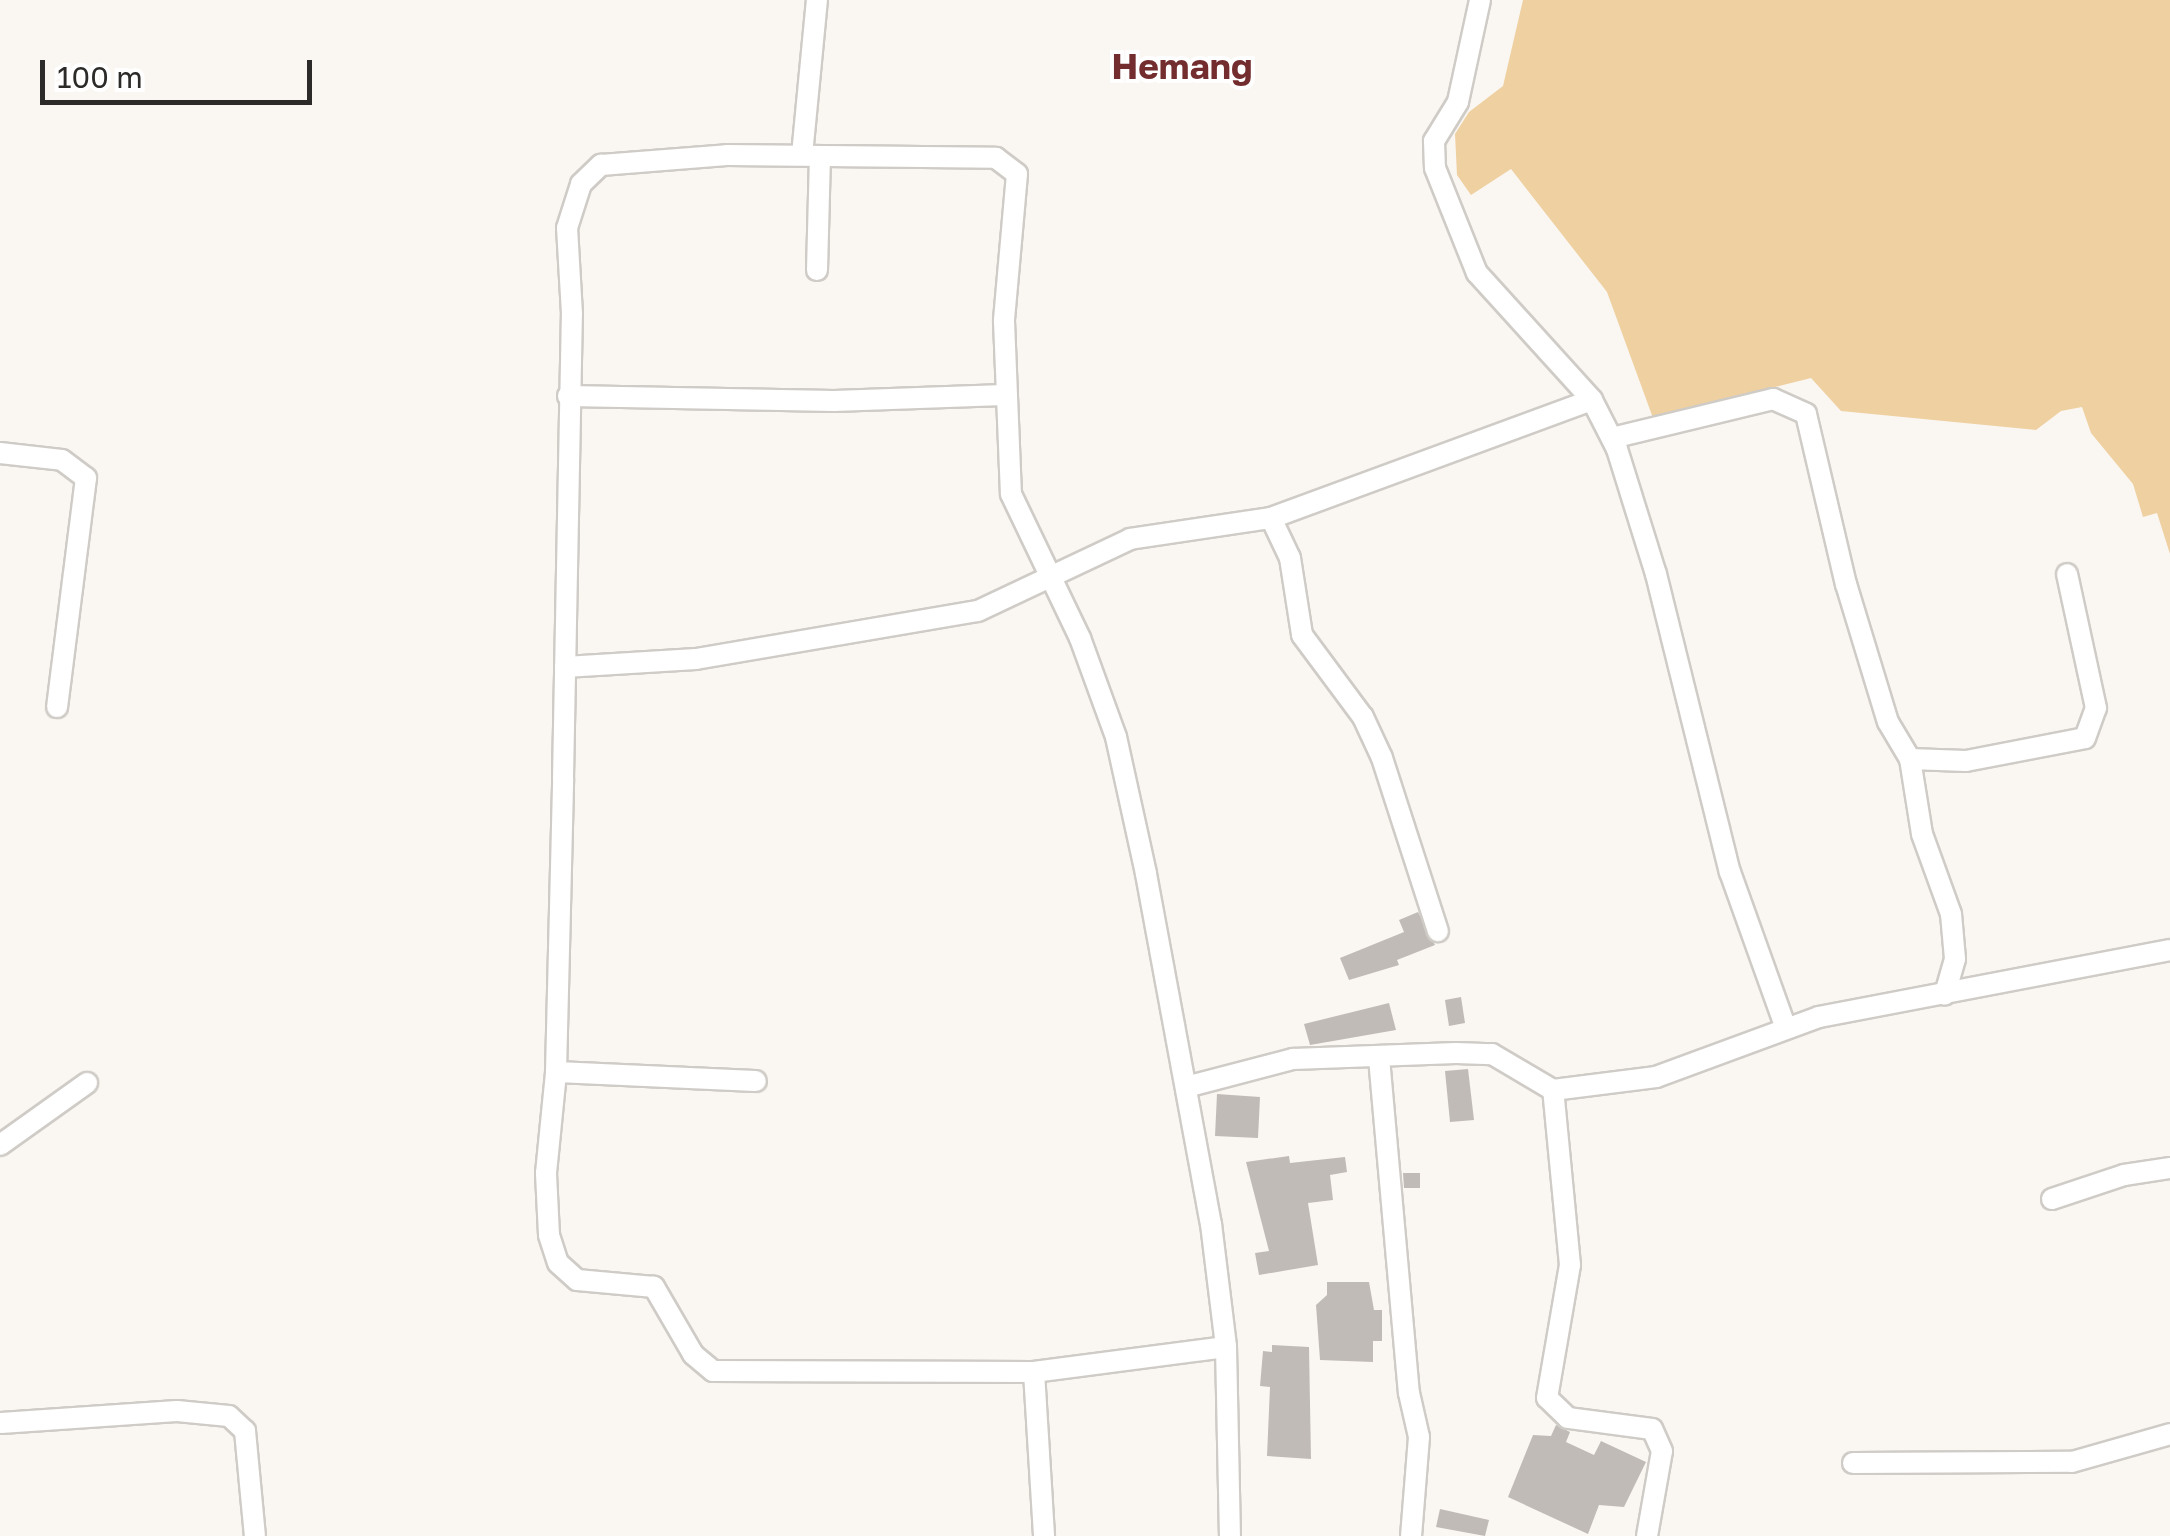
<!DOCTYPE html>
<html>
<head>
<meta charset="utf-8">
<style>
  body { margin:0 }
  #map { position:relative; width:2170px; height:1536px; overflow:hidden; background:#faf6f1; font-family:"Golos Text",sans-serif }
  div>[style] { position:absolute }
  .green>* { inset:0; background:#efd0a0 }
  .building>* { inset:0; background:#c0bbb7 }
  .roads { filter:drop-shadow(2px 0 #cfcbc6) drop-shadow(-2px 0 #cfcbc6) drop-shadow(0 2px #cfcbc6) drop-shadow(0 -2px #cfcbc6) }
  .street>* { height:20px; margin:-10px; padding:0 10px; transform-origin:10px; border-radius:10px; background:#fff }
  span { translate:-50% -50%; white-space:nowrap; text-align:center; line-height:1.15; -webkit-text-stroke:8px #fff; paint-order:stroke }
  .quarter-label { font-size:35px; color:#742d2f; font-weight:700 }
  .scale { position:absolute; left:40px; top:60px; width:272px; height:45px; box-sizing:border-box; border:5px solid #2c2b29; border-top:0; padding-left:12px; font-size:30px; line-height:35px; white-space:nowrap; color:#2c2b29; -webkit-text-stroke:8px #fff; paint-order:stroke }
</style>
</head>
<body>
<div id="map">
  <div class="green">
    <i style="clip-path:polygon(1523px 0,2170px 0,2170px 554px,2157px 513px,2143px 517px,2133px 484px,2091px 433px,2082px 407px,2061px 411px,2036px 430px,1841px 411px,1811px 378px,1653px 418px,1607px 292px,1511px 169px,1471px 195px,1457px 175px,1455px 134px,1469px 112px,1503px 86px)"></i>
  </div>
  <div class="building">
    <i style="clip-path:polygon(1418px 912px,1435px 945px,1397px 960px,1399px 965px,1349px 980px,1340px 958px,1404px 932px,1399px 920px)"></i>
    <i style="clip-path:polygon(1461px 997px,1465px 1023px,1449px 1026px,1445px 1000px)"></i>
    <i style="clip-path:polygon(1389px 1003px,1396px 1030px,1310px 1045px,1304px 1024px)"></i>
    <i style="clip-path:polygon(1468px 1069px,1474px 1120px,1450px 1122px,1445px 1071px)"></i>
    <i style="clip-path:polygon(1217px 1094px,1260px 1097px,1258px 1138px,1215px 1136px)"></i>
    <i style="clip-path:polygon(1289px 1156px,1290px 1163px,1345px 1157px,1347px 1172px,1330px 1175px,1333px 1200px,1308px 1203px,1318px 1265px,1259px 1275px,1255px 1253px,1269px 1251px,1246px 1162px)"></i>
    <i style="clip-path:polygon(1403px 1173px,1420px 1173px,1420px 1188px,1404px 1188px)"></i>
    <i style="clip-path:polygon(1327px 1282px,1369px 1282px,1374px 1310px,1382px 1310px,1382px 1341px,1373px 1341px,1373px 1362px,1320px 1360px,1316px 1305px,1327px 1295px)"></i>
    <i style="clip-path:polygon(1272px 1345px,1309px 1347px,1311px 1459px,1267px 1456px,1270px 1387px,1260px 1386px,1263px 1351px,1272px 1352px)"></i>
    <i style="clip-path:polygon(1556px 1425px,1570px 1432px,1566px 1442px,1594px 1455px,1601px 1441px,1646px 1462px,1624px 1507px,1599px 1505px,1588px 1534px,1508px 1497px,1533px 1435px,1551px 1436px)"></i>
    <i style="clip-path:polygon(1440px 1509px,1489px 1520px,1485px 1536px,1436px 1527px)"></i>
  </div>
  <div class="roads">
    <div class="street">
      <i style="left:1480px;top:0;width:104px;rotate:102.2deg"></i>
      <i style="left:1458px;top:102px;width:46px;rotate:121.6deg"></i>
      <i style="left:1434px;top:141px;width:27px;rotate:88deg"></i>
      <i style="left:1435px;top:168px;width:113px;rotate:68.2deg"></i>
      <i style="left:1477px;top:273px;width:171px;rotate:47.8deg"></i>
      <i style="left:802px;top:155px;width:156px;rotate:-84.5deg"></i>
      <i style="left:817px;top:270px;width:114px;rotate:-88.5deg"></i>
      <i style="left:568px;top:396px;width:266px;rotate:1.1deg"></i>
      <i style="left:834px;top:401px;width:170px;rotate:-2deg"></i>
      <i style="left:1612px;top:438px;width:166px;rotate:-13.6deg"></i>
      <i style="left:1773px;top:399px;width:36px;rotate:24deg"></i>
      <i style="left:1806px;top:414px;width:175px;rotate:76.8deg"></i>
      <i style="left:1846px;top:584px;width:144px;rotate:73.1deg"></i>
      <i style="left:1888px;top:722px;width:43px;rotate:59.3deg"></i>
      <i style="left:1910px;top:759px;width:76px;rotate:80.9deg"></i>
      <i style="left:1922px;top:834px;width:85px;rotate:70.1deg"></i>
      <i style="left:1951px;top:914px;width:45px;rotate:84.9deg"></i>
      <i style="left:1955px;top:959px;width:37px;rotate:106deg"></i>
      <i style="left:0;top:453px;width:62px;rotate:6.4deg"></i>
      <i style="left:62px;top:460px;width:30px;rotate:37deg"></i>
      <i style="left:86px;top:478px;width:231px;rotate:97.2deg"></i>
      <i style="left:1271px;top:518px;width:44px;rotate:64.6deg"></i>
      <i style="left:1290px;top:558px;width:78px;rotate:81.1deg"></i>
      <i style="left:1302px;top:635px;width:102px;rotate:53.4deg"></i>
      <i style="left:1363px;top:717px;width:45px;rotate:65.1deg"></i>
      <i style="left:1382px;top:758px;width:182px;rotate:72.1deg"></i>
      <i style="left:565px;top:667px;width:131px;rotate:-3.5deg"></i>
      <i style="left:696px;top:659px;width:286px;rotate:-9.7deg"></i>
      <i style="left:978px;top:611px;width:168px;rotate:-25.3deg"></i>
      <i style="left:1130px;top:539px;width:143px;rotate:-8.5deg"></i>
      <i style="left:1271px;top:518px;width:342px;rotate:-20.2deg"></i>
      <i style="left:1592px;top:400px;width:55px;rotate:63deg"></i>
      <i style="left:1617px;top:449px;width:131px;rotate:72.7deg"></i>
      <i style="left:1656px;top:574px;width:307px;rotate:76.1deg"></i>
      <i style="left:1730px;top:872px;width:164px;rotate:70.3deg"></i>
      <i style="left:1910px;top:759px;width:56px;rotate:2deg"></i>
      <i style="left:1966px;top:761px;width:121px;rotate:-10.9deg"></i>
      <i style="left:2085px;top:738px;width:32px;rotate:-70deg"></i>
      <i style="left:2096px;top:708px;width:137px;rotate:-102.2deg"></i>
      <i style="left:1379px;top:1058px;width:336px;rotate:84.9deg"></i>
      <i style="left:1409px;top:1393px;width:45px;rotate:77.2deg"></i>
      <i style="left:1419px;top:1437px;width:99px;rotate:94.6deg"></i>
      <i style="left:556px;top:1072px;width:200px;rotate:2.6deg"></i>
      <i style="left:1186px;top:1087px;width:111px;rotate:-14.7deg"></i>
      <i style="left:1293px;top:1059px;width:163px;rotate:-2.1deg"></i>
      <i style="left:1456px;top:1053px;width:36px;rotate:2deg"></i>
      <i style="left:1492px;top:1054px;width:71px;rotate:30.5deg"></i>
      <i style="left:0;top:1145px;width:107px;rotate:-35.5deg"></i>
      <i style="left:2052px;top:1199px;width:76px;rotate:-18.4deg"></i>
      <i style="left:2124px;top:1175px;width:47px;rotate:-8.7deg"></i>
      <i style="left:1226px;top:1347px;width:194px;rotate:172.6deg"></i>
      <i style="left:1034px;top:1372px;width:321px;rotate:-179.8deg"></i>
      <i style="left:713px;top:1371px;width:26px;rotate:-140deg"></i>
      <i style="left:693px;top:1354px;width:78px;rotate:-120.2deg"></i>
      <i style="left:654px;top:1287px;width:77px;rotate:-174.8deg"></i>
      <i style="left:577px;top:1280px;width:25px;rotate:-138deg"></i>
      <i style="left:558px;top:1263px;width:29px;rotate:-108deg"></i>
      <i style="left:549px;top:1235px;width:62px;rotate:-92.8deg"></i>
      <i style="left:546px;top:1173px;width:101px;rotate:-84.3deg"></i>
      <i style="left:556px;top:1072px;width:294px;rotate:-88.6deg"></i>
      <i style="left:563px;top:778px;width:464px;rotate:-88.9deg"></i>
      <i style="left:572px;top:314px;width:86px;rotate:-93.3deg"></i>
      <i style="left:567px;top:228px;width:46px;rotate:-72.3deg"></i>
      <i style="left:581px;top:184px;width:28px;rotate:-44deg"></i>
      <i style="left:601px;top:165px;width:126px;rotate:-4.5deg"></i>
      <i style="left:727px;top:155px;width:269px;rotate:0.6deg"></i>
      <i style="left:996px;top:158px;width:26px;rotate:37deg"></i>
      <i style="left:1017px;top:174px;width:148px;rotate:95.1deg"></i>
      <i style="left:1004px;top:321px;width:173px;rotate:87.7deg"></i>
      <i style="left:1011px;top:494px;width:160px;rotate:64.4deg"></i>
      <i style="left:1080px;top:638px;width:105px;rotate:70deg"></i>
      <i style="left:1116px;top:737px;width:140px;rotate:77.6deg"></i>
      <i style="left:1146px;top:874px;width:356px;rotate:79.5deg"></i>
      <i style="left:1211px;top:1224px;width:124px;rotate:83deg"></i>
      <i style="left:1226px;top:1347px;width:189px;rotate:88.8deg"></i>
      <i style="left:1034px;top:1372px;width:164px;rotate:86.5deg"></i>
      <i style="left:1px;top:1423px;width:176px;rotate:-3.9deg"></i>
      <i style="left:177px;top:1411px;width:52px;rotate:5.5deg"></i>
      <i style="left:229px;top:1416px;width:22px;rotate:43deg"></i>
      <i style="left:245px;top:1431px;width:105px;rotate:84.6deg"></i>
      <i style="left:1853px;top:1463px;width:219px;rotate:-0.3deg"></i>
      <i style="left:2072px;top:1462px;width:102px;rotate:-15.9deg"></i>
      <i style="left:1647px;top:1536px;width:86px;rotate:-80deg"></i>
      <i style="left:1662px;top:1451px;width:24px;rotate:-114deg"></i>
      <i style="left:1652px;top:1429px;width:85px;rotate:-172.5deg"></i>
      <i style="left:1568px;top:1418px;width:29px;rotate:-136deg"></i>
      <i style="left:1547px;top:1398px;width:135px;rotate:-80.2deg"></i>
      <i style="left:1570px;top:1265px;width:176px;rotate:-95.5deg"></i>
      <i style="left:1553px;top:1090px;width:104px;rotate:-7.2deg"></i>
      <i style="left:1656px;top:1077px;width:174px;rotate:-20.2deg"></i>
      <i style="left:1819px;top:1017px;width:357px;rotate:-10.8deg"></i>
    </div>
  </div>
  <div class="quarter-label">
    <span style="left:1182px;top:66px">Hemang</span>
  </div>
  <div class="scale">100 m</div>
</div>
</body>
</html>
